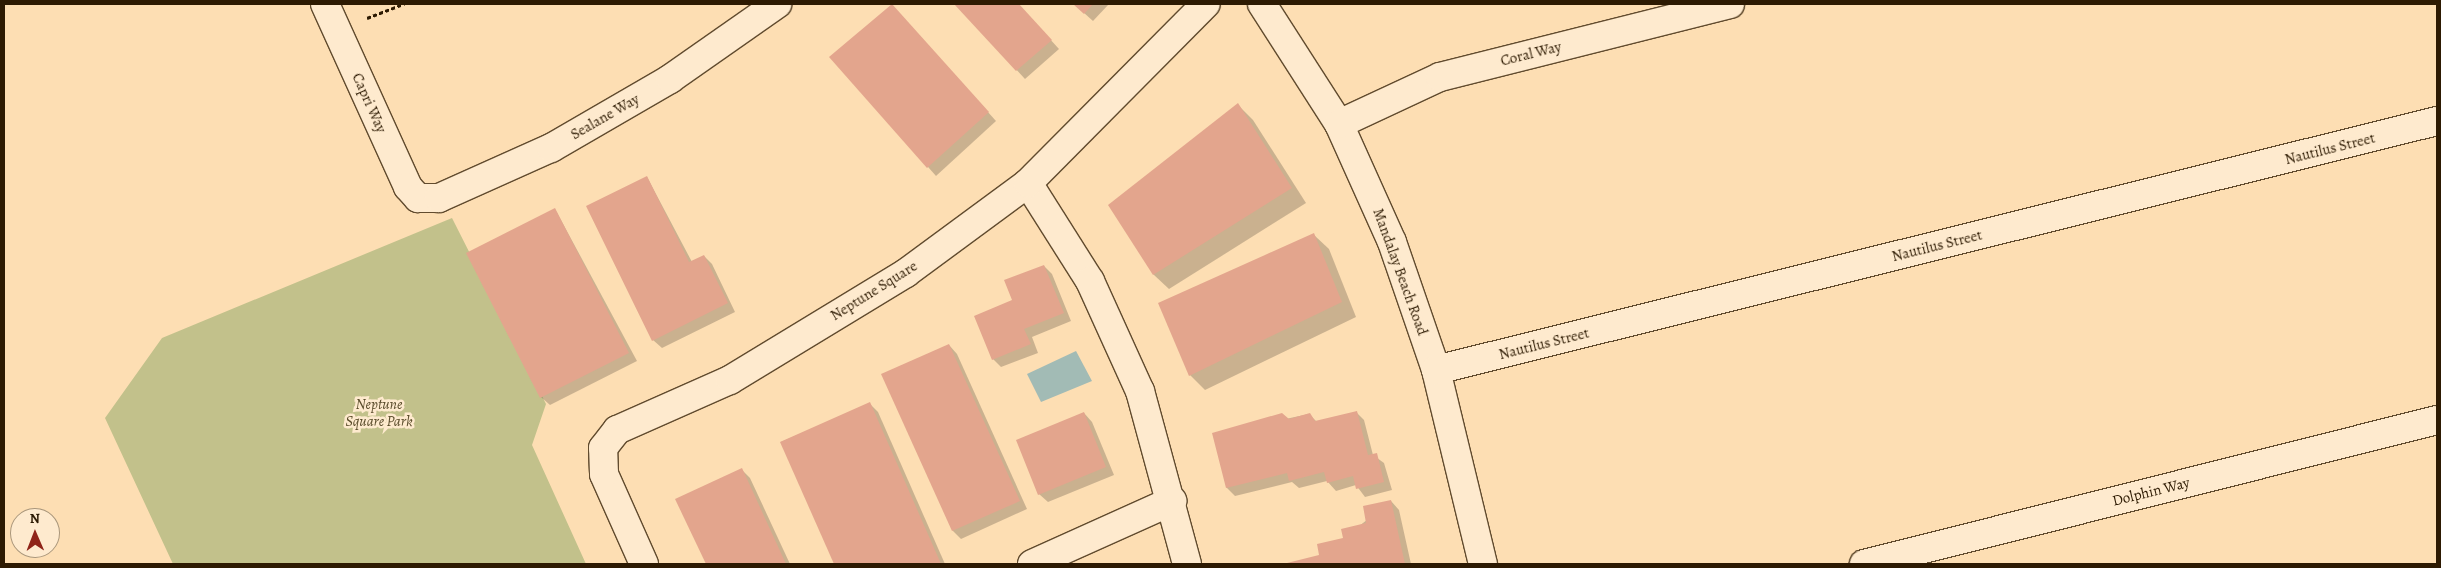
<!DOCTYPE html>
<html>
<head>
<meta charset="utf-8">
<style>
  body { margin:0 }
  #map { position:relative; width:2441px; height:568px; overflow:hidden; background:#fddeb3; font-family:Alegreya,serif }
  div>[style] { position:absolute }
  .green>* { inset:0; background:#c2c18b }
  .water>* { inset:0; background:#a2bbb5 }
  .shadow>* { inset:0; background:#0003 }
  .building>* { inset:0; background:#e3a58d }
  .path>* { height:3px; margin-top:-1.5px; transform-origin:0; background:repeating-linear-gradient(90deg,#2d1a02 0 4px,transparent 0 6.5px) }
  .roads { filter:drop-shadow(1px 0 #614b2e) drop-shadow(-1px 0 #614b2e) drop-shadow(0 1px #614b2e) drop-shadow(0 -1px #614b2e) }
  .minor>* { height:28px; margin:-14px; padding:0 14px; transform-origin:14px; border-radius:14px; background:#feeace }
  span { translate:-50% -50%; white-space:nowrap; text-align:center; line-height:1.15; -webkit-text-stroke:5px #feeace; paint-order:stroke }
  .street-label { font-size:15px; color:#2d1a02 }
  .park-label { font-size:15px; color:#5a4c2b; font-style:italic }
  .frame { position:absolute; inset:0; border:5px solid #2d1a02; pointer-events:none }
  .north { position:absolute; left:10px; top:508px; width:50px; height:50px; box-sizing:border-box; background:#feeace; border:1px solid #aa977c; border-radius:50%; rotate:359deg; font-size:14px; font-weight:700; line-height:20px; text-align:center; color:#2d1a02 }
  .north::after { content:''; display:block; margin:auto; width:18px; height:22px; background:#8f2418; clip-path:polygon(50% 0,100% 100%,50% 72%,0 100%) }
</style>
</head>
<body>
<div id="map">
  <div class="green">
    <i style="clip-path:polygon(452px 218px,546px 404px,532px 445px,586px 564px,173px 564px,105px 418px,162px 338px)"></i>
  </div>
  <div class="water">
    <i style="clip-path:polygon(1076px 351px,1092px 381px,1041px 402px,1027px 374px)"></i>
  </div>
  <div class="shadow">
    <i style="clip-path:polygon(956px 4px,1018px 4px,1059px 49px,1025px 79px)"></i>
    <i style="clip-path:polygon(1074px 4px,1109px 4px,1093px 21px)"></i>
    <i style="clip-path:polygon(900px 14px,996px 121px,936px 176px,831px 57px)"></i>
    <i style="clip-path:polygon(1238px 105px,1253px 120px,1306px 203px,1169px 289px,1154px 275px,1110px 206px)"></i>
    <i style="clip-path:polygon(647px 177px,692px 262px,704px 256px,712px 264px,735px 312px,662px 348px,653px 340px)"></i>
    <i style="clip-path:polygon(555px 209px,637px 361px,550px 405px,541px 397px)"></i>
    <i style="clip-path:polygon(1314px 235px,1329px 249px,1356px 317px,1205px 390px,1190px 375px)"></i>
    <i style="clip-path:polygon(1044px 266px,1052px 274px,1071px 321px,1032px 337px,1038px 353px,1001px 367px,993px 359px)"></i>
    <i style="clip-path:polygon(949px 345px,957px 354px,1027px 509px,961px 539px,953px 531px,883px 375px)"></i>
    <i style="clip-path:polygon(870px 404px,878px 412px,945px 564px,835px 564px,781px 442px)"></i>
    <i style="clip-path:polygon(1356px 412px,1364px 420px,1373px 455px,1384px 463px,1392px 490px,1365px 497px,1356px 485px,1336px 491px,1327px 481px,1299px 488px,1292px 482px,1235px 496px,1227px 488px,1213px 434px,1309px 414px,1317px 422px)"></i>
    <i style="clip-path:polygon(1084px 413px,1092px 422px,1114px 475px,1048px 502px,1039px 494px)"></i>
    <i style="clip-path:polygon(742px 470px,750px 478px,790px 564px,707px 564px,677px 500px)"></i>
    <i style="clip-path:polygon(1391px 501px,1399px 510px,1411px 564px,1285px 564px,1321px 556px)"></i>
  </div>
  <div class="building">
    <i style="clip-path:polygon(892px 4px,989px 112px,927px 168px,829px 57px)"></i>
    <i style="clip-path:polygon(954px 4px,1019px 4px,1052px 40px,1016px 71px)"></i>
    <i style="clip-path:polygon(1073px 4px,1093px 4px,1084px 14px)"></i>
    <i style="clip-path:polygon(1238px 103px,1292px 188px,1153px 275px,1108px 205px)"></i>
    <i style="clip-path:polygon(647px 176px,689px 262px,704px 255px,728px 303px,652px 341px,586px 206px)"></i>
    <i style="clip-path:polygon(555px 208px,629px 353px,540px 398px,466px 253px)"></i>
    <i style="clip-path:polygon(1314px 233px,1342px 302px,1189px 376px,1158px 303px)"></i>
    <i style="clip-path:polygon(1044px 265px,1064px 313px,1024px 329px,1031px 344px,992px 360px,974px 316px,1012px 300px,1004px 280px)"></i>
    <i style="clip-path:polygon(949px 344px,1020px 501px,952px 531px,881px 374px)"></i>
    <i style="clip-path:polygon(870px 402px,941px 564px,834px 564px,780px 442px)"></i>
    <i style="clip-path:polygon(1357px 411px,1368px 455px,1377px 453px,1384px 482px,1356px 489px,1353px 476px,1327px 483px,1324px 472px,1289px 481px,1287px 473px,1226px 488px,1212px 433px,1282px 413px,1289px 419px,1310px 413px,1315px 421px)"></i>
    <i style="clip-path:polygon(1084px 412px,1106px 467px,1038px 495px,1016px 440px)"></i>
    <i style="clip-path:polygon(742px 468px,786px 564px,706px 564px,675px 499px)"></i>
    <i style="clip-path:polygon(1391px 500px,1405px 564px,1283px 564px,1319px 555px,1317px 544px,1343px 538px,1341px 529px,1366px 523px,1363px 506px)"></i>
  </div>
  <div class="path">
    <i style="left:367px;top:18px;width:40px;rotate:-21deg"></i>
  </div>
  <div class="roads">
    <div class="minor">
      <i style="left:325px;top:4px;width:201px;rotate:65.6deg"></i>
      <i style="left:408px;top:187px;width:15px;rotate:48deg"></i>
      <i style="left:418px;top:198px;width:21px"></i>
      <i style="left:439px;top:198px;width:123px;rotate:-24.1deg"></i>
      <i style="left:551px;top:148px;width:138px;rotate:-30.1deg"></i>
      <i style="left:670px;top:79px;width:131px;rotate:-35deg"></i>
      <i style="left:1262px;top:4px;width:143px;rotate:57.3deg"></i>
      <i style="left:1339px;top:124px;width:129px;rotate:65.8deg"></i>
      <i style="left:1392px;top:242px;width:135px;rotate:71deg"></i>
      <i style="left:1436px;top:370px;width:200px;rotate:76.4deg"></i>
      <i style="left:1339px;top:124px;width:111px;rotate:-25deg"></i>
      <i style="left:1440px;top:77px;width:299px;rotate:-14.1deg"></i>
      <i style="left:1028px;top:183px;width:116px;rotate:57.7deg"></i>
      <i style="left:1090px;top:281px;width:121px;rotate:65.6deg"></i>
      <i style="left:1140px;top:391px;width:179px;rotate:74.8deg"></i>
      <i style="left:1436px;top:370px;width:1032px;rotate:-13.97deg"></i>
      <i style="left:644px;top:564px;width:98px;rotate:-114deg"></i>
      <i style="left:604px;top:474px;width:26px;rotate:-92deg"></i>
      <i style="left:603px;top:448px;width:23px;rotate:-52deg"></i>
      <i style="left:617px;top:430px;width:124px;rotate:-23.9deg"></i>
      <i style="left:730px;top:380px;width:206px;rotate:-31.3deg"></i>
      <i style="left:906px;top:273px;width:152px;rotate:-36.4deg"></i>
      <i style="left:1028px;top:183px;width:252px;rotate:-45.2deg"></i>
      <i style="left:1032px;top:564px;width:154px;rotate:-24.2deg"></i>
      <i style="left:1864px;top:564px;width:591px;rotate:-14.11deg"></i>
    </div>
  </div>
  <div class="street-label">
    <span style="left:1531px;top:54px;rotate:-14deg">Coral Way</span>
    <span style="left:369px;top:103px;rotate:66deg">Capri Way</span>
    <span style="left:605px;top:117px;rotate:-30deg">Sealane Way</span>
    <span style="left:2330px;top:149px;rotate:-14deg">Nautilus Street</span>
    <span style="left:1937px;top:246px;rotate:-14deg">Nautilus Street</span>
    <span style="left:1400px;top:272px;rotate:70deg">Mandalay Beach Road</span>
    <span style="left:874px;top:291px;rotate:-32deg">Neptune Square</span>
    <span style="left:1544px;top:344px;rotate:-14deg">Nautilus Street</span>
    <span style="left:2151px;top:492px;rotate:-14deg">Dolphin Way</span>
  </div>
  <div class="park-label">
    <span style="left:379px;top:413px">Neptune<br>Square Park</span>
  </div>
  <div class="frame"></div>
  <div class="north">N</div>
</div>
</body>
</html>
